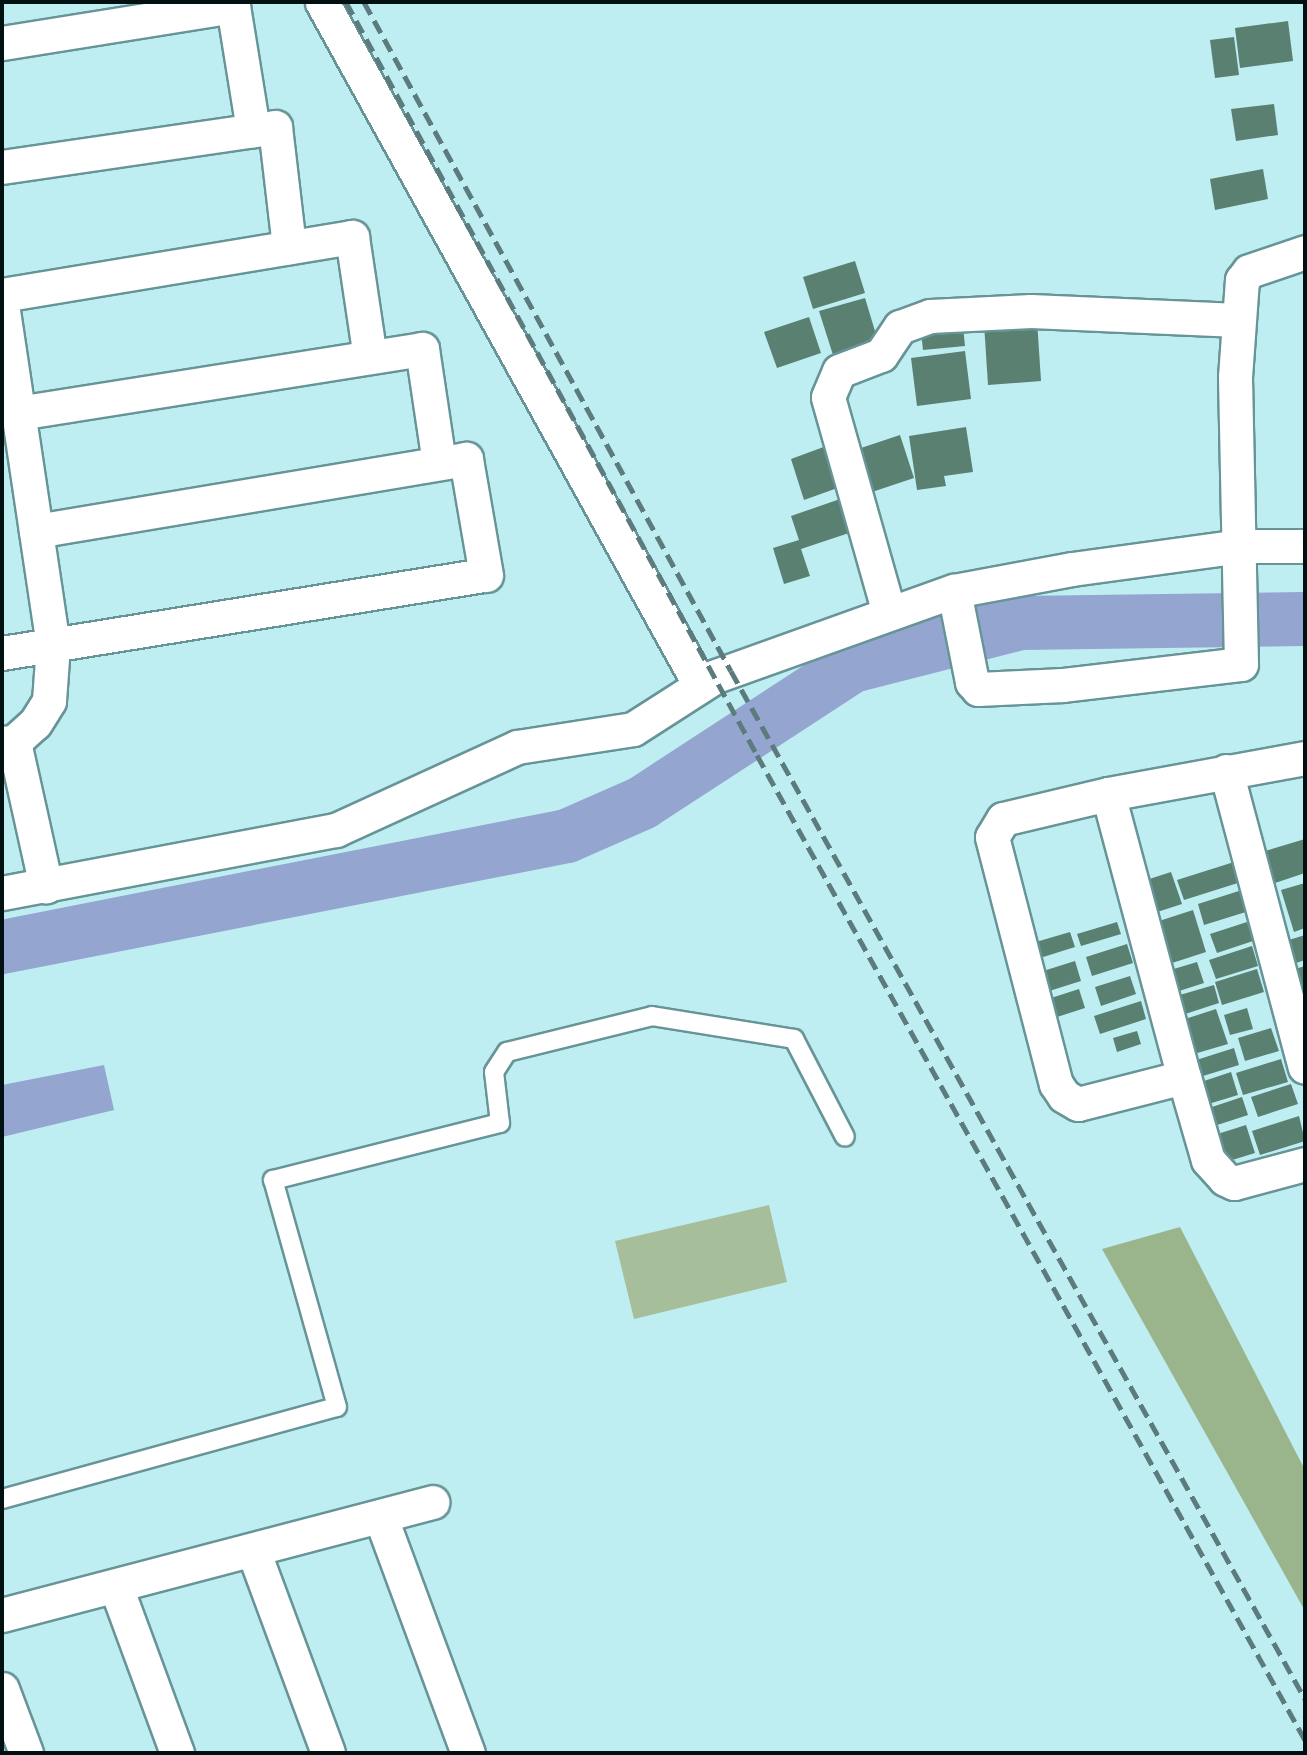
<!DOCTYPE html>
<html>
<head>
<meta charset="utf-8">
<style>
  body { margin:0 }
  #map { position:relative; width:1307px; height:1755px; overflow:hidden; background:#beeef1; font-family:Jost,sans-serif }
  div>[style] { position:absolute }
  .green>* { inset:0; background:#a6be9a }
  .forest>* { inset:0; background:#9ab58b }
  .water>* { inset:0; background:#94a5d0 }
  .river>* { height:54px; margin:-27px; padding:0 27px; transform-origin:27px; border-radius:27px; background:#94a5d0 }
  .building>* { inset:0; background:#598071 }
  .roads { filter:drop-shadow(2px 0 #679497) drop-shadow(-2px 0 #679497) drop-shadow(0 2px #679497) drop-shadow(0 -2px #679497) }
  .service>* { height:18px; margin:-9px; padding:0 9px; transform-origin:9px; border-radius:9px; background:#fff }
  .minor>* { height:33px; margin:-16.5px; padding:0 16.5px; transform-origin:16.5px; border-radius:16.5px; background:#fff }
  .rail>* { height:5px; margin-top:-2.5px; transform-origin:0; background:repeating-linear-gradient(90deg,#5c7b7d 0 14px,transparent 0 21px) }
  span { translate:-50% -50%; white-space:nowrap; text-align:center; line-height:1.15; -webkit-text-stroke:6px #fff; paint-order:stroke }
  .frame { position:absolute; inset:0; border:4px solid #011011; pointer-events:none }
</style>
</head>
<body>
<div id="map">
  <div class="green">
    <i style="clip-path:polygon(769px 1205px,787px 1282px,634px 1319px,615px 1241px)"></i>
  </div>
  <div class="forest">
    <i style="clip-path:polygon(1180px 1227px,1305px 1470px,1305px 1611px,1102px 1249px)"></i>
  </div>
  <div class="water">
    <i style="clip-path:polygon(104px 1065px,114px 1110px,2px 1137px,2px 1085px)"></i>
  </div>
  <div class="river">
    <i style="left:2px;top:947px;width:576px;rotate:-11.11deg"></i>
    <i style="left:567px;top:836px;width:82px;rotate:-23.7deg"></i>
    <i style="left:642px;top:803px;width:251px;rotate:-33.1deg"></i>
    <i style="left:852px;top:666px;width:174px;rotate:-14.3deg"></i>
    <i style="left:1021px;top:623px;width:284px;rotate:-0.8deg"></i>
  </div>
  <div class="building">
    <i style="clip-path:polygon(1288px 21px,1293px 61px,1240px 68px,1235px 28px)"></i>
    <i style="clip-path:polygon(1234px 37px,1239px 75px,1215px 78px,1210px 40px)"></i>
    <i style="clip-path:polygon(1274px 104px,1278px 135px,1236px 141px,1231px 109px)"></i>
    <i style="clip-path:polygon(1263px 169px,1268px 199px,1215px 210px,1210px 179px)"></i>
    <i style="clip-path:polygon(855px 261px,865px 293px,813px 309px,803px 277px)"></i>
    <i style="clip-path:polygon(865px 298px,878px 341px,833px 355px,819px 311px)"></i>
    <i style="clip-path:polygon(809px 317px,821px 353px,777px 368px,764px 332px)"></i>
    <i style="clip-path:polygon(962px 317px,965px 346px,923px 350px,920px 322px)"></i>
    <i style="clip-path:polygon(1037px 320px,1041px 381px,988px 385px,984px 323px)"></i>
    <i style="clip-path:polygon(965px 351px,971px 399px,917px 406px,911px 358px)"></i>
    <i style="clip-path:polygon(966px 427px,973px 472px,944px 476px,946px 486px,917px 490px,909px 436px)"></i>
    <i style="clip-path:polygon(900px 435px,914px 478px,860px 496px,846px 453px)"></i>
    <i style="clip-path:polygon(829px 445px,843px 486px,804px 500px,791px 459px)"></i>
    <i style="clip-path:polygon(843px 498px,855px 531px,801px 549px,810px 576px,784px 584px,773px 548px,799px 540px,791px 516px)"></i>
    <i style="clip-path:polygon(1305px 839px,1305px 873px,1275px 883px,1265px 851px)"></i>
    <i style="clip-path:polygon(1234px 862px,1241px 882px,1184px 900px,1177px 880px)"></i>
    <i style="clip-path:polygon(1171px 872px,1182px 904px,1148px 915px,1137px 883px)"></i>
    <i style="clip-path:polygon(1305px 883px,1305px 928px,1294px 932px,1281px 890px)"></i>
    <i style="clip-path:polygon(1242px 890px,1249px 911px,1204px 925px,1198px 904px)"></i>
    <i style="clip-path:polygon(1193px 910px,1206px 952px,1166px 965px,1153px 923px)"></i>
    <i style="clip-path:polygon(1117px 922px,1121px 934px,1081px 946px,1077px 934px)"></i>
    <i style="clip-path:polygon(1247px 922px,1253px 941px,1217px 953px,1210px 934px)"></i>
    <i style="clip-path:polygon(1070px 932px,1075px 947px,1040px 958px,1036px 942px)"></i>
    <i style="clip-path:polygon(1305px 935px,1305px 960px,1296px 963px,1289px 940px)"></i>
    <i style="clip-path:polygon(1127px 944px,1133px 963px,1092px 976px,1086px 957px)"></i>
    <i style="clip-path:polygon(1252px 946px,1258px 966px,1216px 979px,1209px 960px)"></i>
    <i style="clip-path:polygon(1075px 961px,1081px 981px,1046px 992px,1040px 972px)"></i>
    <i style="clip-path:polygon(1197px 962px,1204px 983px,1173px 993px,1167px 971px)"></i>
    <i style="clip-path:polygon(1305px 966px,1305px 991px,1303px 992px,1295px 969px)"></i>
    <i style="clip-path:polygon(1257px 969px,1264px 992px,1222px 1005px,1215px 982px)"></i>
    <i style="clip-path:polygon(1130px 976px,1136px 994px,1101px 1006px,1095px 987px)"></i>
    <i style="clip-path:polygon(1214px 985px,1219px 1003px,1179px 1016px,1173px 997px)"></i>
    <i style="clip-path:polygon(1079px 989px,1085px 1008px,1054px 1018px,1048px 999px)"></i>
    <i style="clip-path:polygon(1141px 1001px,1146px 1019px,1100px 1034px,1094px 1016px)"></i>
    <i style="clip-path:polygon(1247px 1008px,1253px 1029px,1230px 1035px,1224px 1015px)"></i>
    <i style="clip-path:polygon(1216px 1009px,1228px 1044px,1187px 1056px,1176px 1022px)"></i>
    <i style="clip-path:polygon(1271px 1028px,1279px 1051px,1245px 1061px,1238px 1038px)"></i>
    <i style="clip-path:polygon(1137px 1031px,1141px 1044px,1117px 1052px,1113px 1038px)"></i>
    <i style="clip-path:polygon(1234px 1048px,1239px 1065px,1193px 1079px,1187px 1063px)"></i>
    <i style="clip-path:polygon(1281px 1059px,1288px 1082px,1243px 1095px,1236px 1073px)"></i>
    <i style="clip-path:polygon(1231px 1072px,1238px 1095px,1205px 1105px,1198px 1083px)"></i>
    <i style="clip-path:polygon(1291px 1084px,1298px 1104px,1258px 1117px,1251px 1097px)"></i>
    <i style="clip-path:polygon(1242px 1097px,1248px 1115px,1208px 1128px,1203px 1110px)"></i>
    <i style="clip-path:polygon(1299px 1116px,1305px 1141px,1260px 1155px,1252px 1131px)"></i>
    <i style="clip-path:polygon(1246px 1125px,1255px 1153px,1216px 1165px,1208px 1137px)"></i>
  </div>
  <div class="roads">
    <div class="service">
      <i style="left:2px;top:1499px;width:347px;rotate:-15.4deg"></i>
      <i style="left:337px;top:1407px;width:236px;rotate:-105.7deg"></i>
      <i style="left:273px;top:1180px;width:234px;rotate:-14.1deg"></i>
      <i style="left:500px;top:1123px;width:51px;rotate:-96.7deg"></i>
      <i style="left:494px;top:1072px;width:24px;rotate:-57deg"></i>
      <i style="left:507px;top:1052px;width:149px;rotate:-13.9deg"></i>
      <i style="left:652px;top:1016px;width:144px;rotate:9.2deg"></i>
      <i style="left:794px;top:1039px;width:110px;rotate:62.5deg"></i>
    </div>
    <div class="minor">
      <i style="left:322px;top:2px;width:781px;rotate:61.04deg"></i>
      <i style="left:2px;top:43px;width:234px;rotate:-9.1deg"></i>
      <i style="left:233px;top:6px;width:126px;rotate:80.8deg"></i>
      <i style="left:2px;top:167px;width:276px;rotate:-8.3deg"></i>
      <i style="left:275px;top:127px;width:121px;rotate:83.3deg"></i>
      <i style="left:2px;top:295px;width:355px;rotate:-9.4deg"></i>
      <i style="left:352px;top:237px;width:121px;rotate:81.5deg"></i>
      <i style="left:2px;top:304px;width:345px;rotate:81.5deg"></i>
      <i style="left:53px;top:645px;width:56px;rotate:94.1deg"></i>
      <i style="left:49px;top:701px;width:26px;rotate:122deg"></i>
      <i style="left:35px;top:723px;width:28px;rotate:138deg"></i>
      <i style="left:14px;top:742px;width:12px;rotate:175deg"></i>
      <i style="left:18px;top:413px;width:409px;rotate:-9deg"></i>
      <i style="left:422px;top:349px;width:115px;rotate:81.5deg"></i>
      <i style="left:954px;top:591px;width:93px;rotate:78.8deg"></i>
      <i style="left:972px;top:682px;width:9px;rotate:49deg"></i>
      <i style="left:978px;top:689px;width:85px;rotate:-2.7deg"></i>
      <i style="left:1063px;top:685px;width:179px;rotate:-6.7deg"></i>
      <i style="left:1241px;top:664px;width:287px;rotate:-91.2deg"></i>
      <i style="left:1235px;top:377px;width:97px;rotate:-85.9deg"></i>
      <i style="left:1242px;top:280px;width:11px;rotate:-52deg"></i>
      <i style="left:1249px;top:271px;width:59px;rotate:-18.7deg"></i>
      <i style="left:889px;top:613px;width:224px;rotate:-105.8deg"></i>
      <i style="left:828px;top:397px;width:28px;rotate:-67deg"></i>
      <i style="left:839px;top:371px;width:45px;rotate:-20.9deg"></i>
      <i style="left:881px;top:355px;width:34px;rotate:-56deg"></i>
      <i style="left:900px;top:327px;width:32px;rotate:-20deg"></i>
      <i style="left:930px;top:316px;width:101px;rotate:-2.8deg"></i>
      <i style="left:1031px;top:311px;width:207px;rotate:2.5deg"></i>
      <i style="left:2px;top:653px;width:490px;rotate:-9.2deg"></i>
      <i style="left:486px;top:575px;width:118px;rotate:-99.8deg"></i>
      <i style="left:466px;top:459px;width:436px;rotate:170.5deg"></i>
      <i style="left:14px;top:742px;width:148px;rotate:77.5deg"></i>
      <i style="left:1305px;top:758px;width:200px;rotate:169.6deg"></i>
      <i style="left:1108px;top:794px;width:108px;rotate:166.6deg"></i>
      <i style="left:1003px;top:819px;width:21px;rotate:121deg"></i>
      <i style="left:992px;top:837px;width:255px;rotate:75.5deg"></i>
      <i style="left:1056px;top:1084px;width:14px;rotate:56deg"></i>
      <i style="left:1064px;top:1096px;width:16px;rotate:30deg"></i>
      <i style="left:1078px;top:1104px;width:109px;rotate:-14.3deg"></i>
      <i style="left:1184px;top:1077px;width:86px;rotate:73.9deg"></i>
      <i style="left:1208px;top:1160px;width:25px;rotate:48deg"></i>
      <i style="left:1225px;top:1179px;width:10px;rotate:24deg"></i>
      <i style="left:1234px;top:1183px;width:73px;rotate:-15deg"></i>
      <i style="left:1226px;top:771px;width:306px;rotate:75.1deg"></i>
      <i style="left:1108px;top:794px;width:293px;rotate:75deg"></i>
      <i style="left:2px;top:893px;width:340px;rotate:-10.7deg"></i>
      <i style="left:336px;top:830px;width:199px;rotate:-24.6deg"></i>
      <i style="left:517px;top:747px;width:117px;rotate:-8.8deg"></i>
      <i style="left:633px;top:729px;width:98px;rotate:-32.6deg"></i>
      <i style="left:716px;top:676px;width:253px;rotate:-19.7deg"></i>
      <i style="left:954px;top:591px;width:120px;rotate:-10.6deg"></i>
      <i style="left:1072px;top:569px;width:171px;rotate:-7.8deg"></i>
      <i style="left:1241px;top:546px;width:64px"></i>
      <i style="left:381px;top:1518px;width:251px;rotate:69.7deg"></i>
      <i style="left:253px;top:1550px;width:216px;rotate:69.7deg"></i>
      <i style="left:116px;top:1587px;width:177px;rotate:69.8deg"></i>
      <i style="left:2px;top:1615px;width:445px;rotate:-14.7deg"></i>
      <i style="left:2px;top:1689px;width:68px;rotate:69.4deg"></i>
    </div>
  </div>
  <div class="rail">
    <i style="left:346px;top:2px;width:858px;rotate:61.37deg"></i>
    <i style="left:757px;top:755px;width:1127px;rotate:60.91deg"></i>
    <i style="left:364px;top:2px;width:763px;rotate:61.25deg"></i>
    <i style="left:731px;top:671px;width:1177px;rotate:60.82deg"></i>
  </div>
  <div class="frame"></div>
</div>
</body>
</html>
